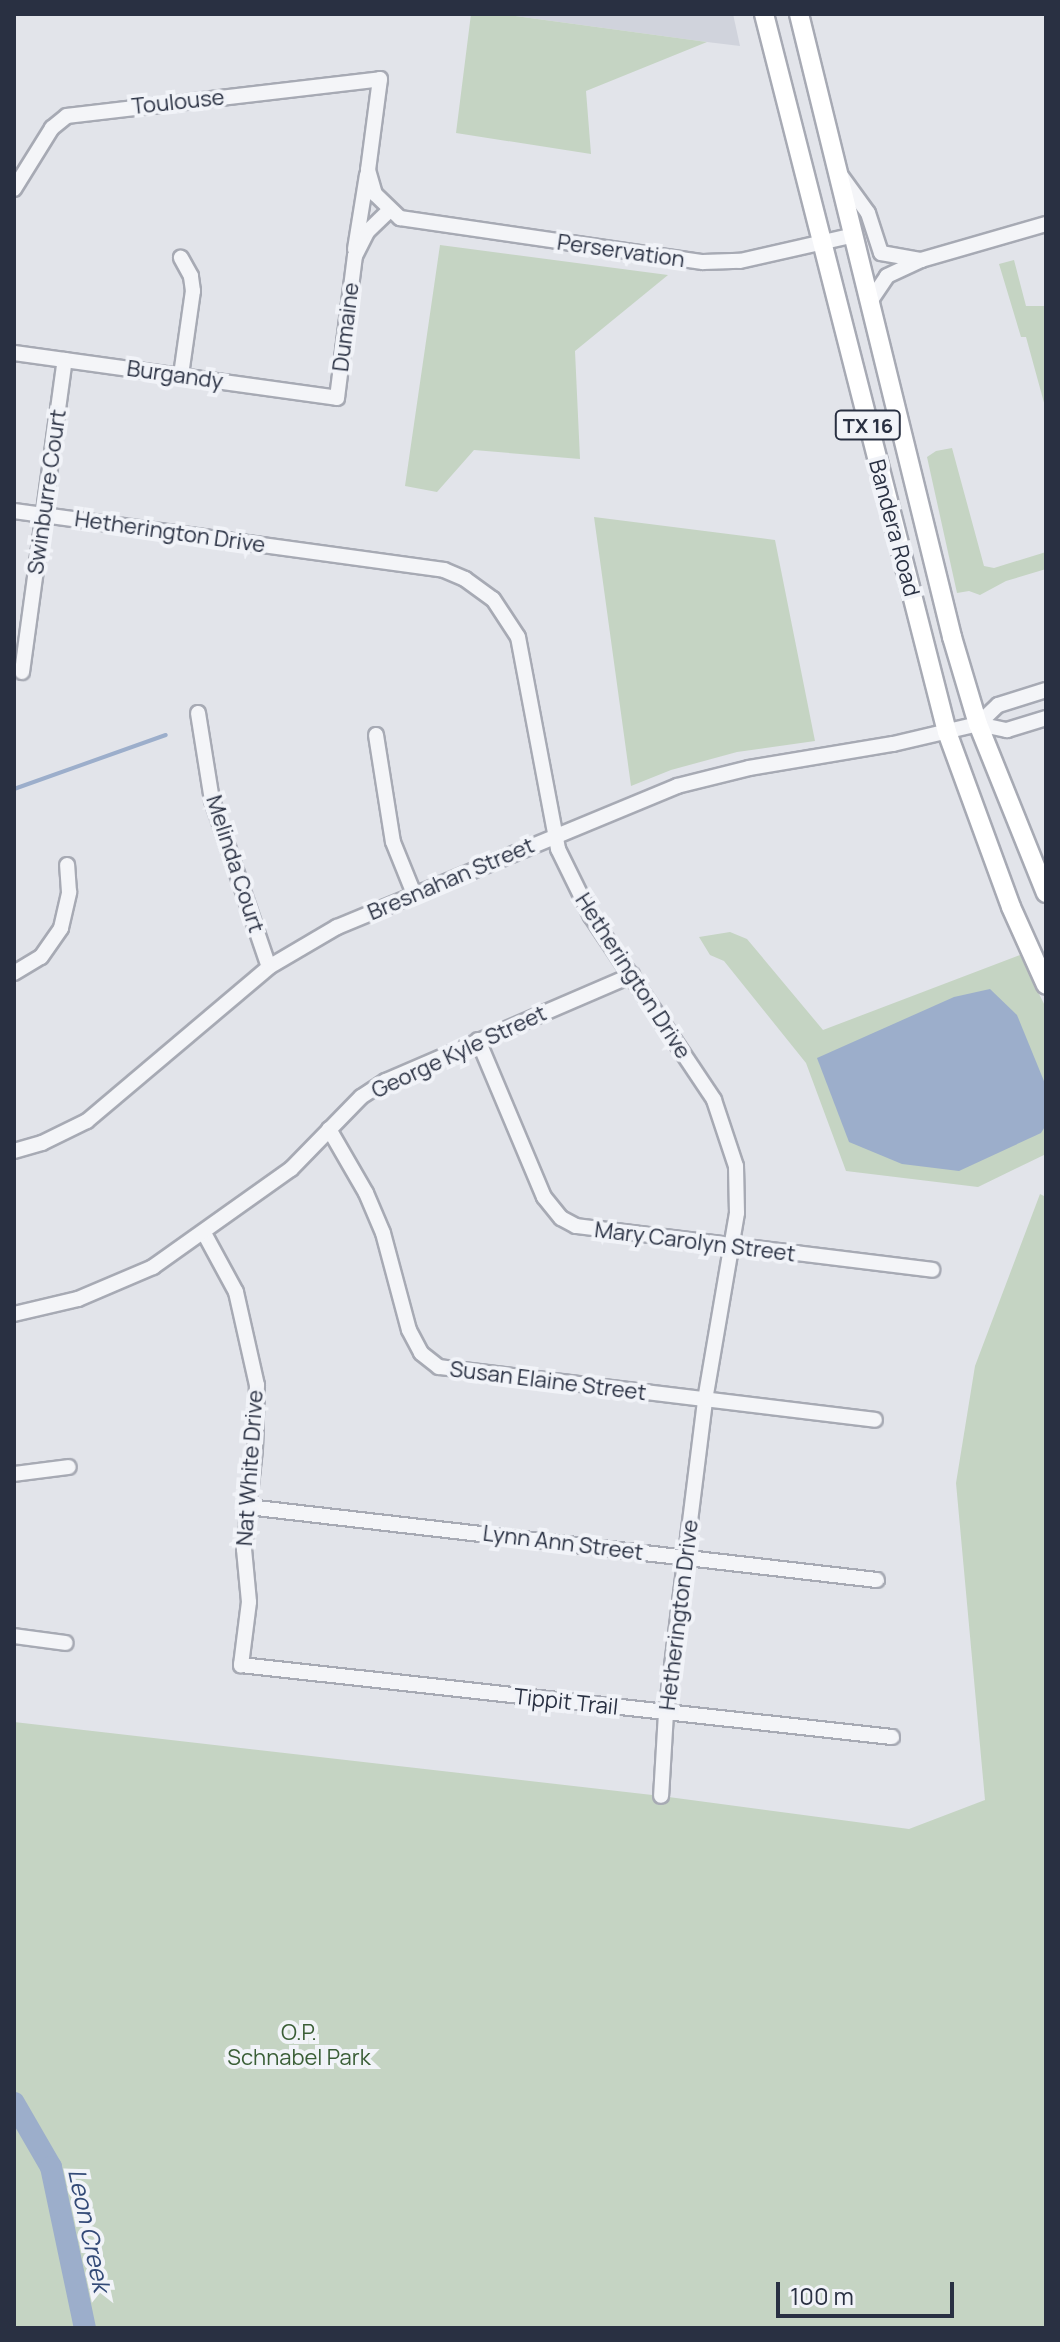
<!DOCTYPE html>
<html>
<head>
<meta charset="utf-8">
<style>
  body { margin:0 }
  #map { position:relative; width:1060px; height:2342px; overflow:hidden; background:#e2e4ea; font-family:Manrope,sans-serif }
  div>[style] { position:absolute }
  .built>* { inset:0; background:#d0d3dc }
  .green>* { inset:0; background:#c5d4c3 }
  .water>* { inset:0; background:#9caecb }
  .stream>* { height:4px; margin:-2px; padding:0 2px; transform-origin:2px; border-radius:2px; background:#9caecb }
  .river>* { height:22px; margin:-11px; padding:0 11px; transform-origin:11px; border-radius:11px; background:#9caecb }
  .roads { filter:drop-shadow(2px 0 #a7aab4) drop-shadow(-2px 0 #a7aab4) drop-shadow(0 2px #a7aab4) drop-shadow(0 -2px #a7aab4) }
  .minor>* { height:14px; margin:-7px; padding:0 7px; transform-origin:7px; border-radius:7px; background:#f4f5f8 }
  .major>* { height:18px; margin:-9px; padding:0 9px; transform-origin:9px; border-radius:9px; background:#fff }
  span { translate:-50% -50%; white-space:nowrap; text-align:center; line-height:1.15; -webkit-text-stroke:8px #f1f3f8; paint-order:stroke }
  .shield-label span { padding:2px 6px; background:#f1f3f8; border:2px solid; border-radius:6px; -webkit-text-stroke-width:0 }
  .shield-label { font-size:20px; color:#293042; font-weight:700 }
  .street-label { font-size:22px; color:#293042 }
  .park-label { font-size:22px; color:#3a5e36 }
  .water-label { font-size:24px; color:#334a77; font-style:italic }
  .frame { position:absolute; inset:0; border:16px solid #293042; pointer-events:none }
  .scale { position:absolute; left:776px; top:2282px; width:178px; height:36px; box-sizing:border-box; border:4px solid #293042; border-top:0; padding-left:10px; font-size:24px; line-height:28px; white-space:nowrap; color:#293042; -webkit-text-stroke:6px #f1f3f8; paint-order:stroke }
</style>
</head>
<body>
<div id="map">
  <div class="built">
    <i style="clip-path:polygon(500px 14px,733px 14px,740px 46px,707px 42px)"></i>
  </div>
  <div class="green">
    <i style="clip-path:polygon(471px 14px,500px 14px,707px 42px,586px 91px,591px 154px,456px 133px)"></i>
    <i style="clip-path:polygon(440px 245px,668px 275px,575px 351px,580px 459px,474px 450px,437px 492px,405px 486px)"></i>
    <i style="clip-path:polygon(1014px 260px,1026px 306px,1046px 306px,1046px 410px,1026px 337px,1021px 337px,999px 264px)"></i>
    <i style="clip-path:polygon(952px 448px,984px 566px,994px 568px,1046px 552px,1046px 569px,1006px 581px,980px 595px,969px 591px,957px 593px,927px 457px,936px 451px)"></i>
    <i style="clip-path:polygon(594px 517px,775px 540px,815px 741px,737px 752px,671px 770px,631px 786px)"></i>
    <i style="clip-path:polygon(730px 932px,747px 939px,823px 1030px,1020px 955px,1046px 1008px,1046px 1154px,978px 1187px,846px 1171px,806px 1063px,724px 961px,710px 955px,699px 937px)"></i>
    <i style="clip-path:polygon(1040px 1194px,1046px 1197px,1046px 2328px,14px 2328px,14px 1722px,661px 1796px,909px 1829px,985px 1800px,956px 1483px,975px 1366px)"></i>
  </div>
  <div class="water">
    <i style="clip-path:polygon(990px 989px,1017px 1015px,1046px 1086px,1046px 1125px,1041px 1133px,959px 1171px,902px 1164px,849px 1142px,817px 1058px,954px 997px)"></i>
  </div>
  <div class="stream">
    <i style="left:14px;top:789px;width:161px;rotate:-19.6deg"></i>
  </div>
  <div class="river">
    <i style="left:14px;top:2103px;width:74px;rotate:60deg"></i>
    <i style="left:51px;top:2167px;width:165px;rotate:78.1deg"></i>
  </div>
  <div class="roads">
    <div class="minor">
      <i style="left:842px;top:177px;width:44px;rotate:54.2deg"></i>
      <i style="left:868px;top:213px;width:42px;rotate:72deg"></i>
      <i style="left:881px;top:253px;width:41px;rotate:9.9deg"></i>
      <i style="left:14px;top:189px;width:72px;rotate:-58.1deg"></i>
      <i style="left:52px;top:128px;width:19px;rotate:-39deg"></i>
      <i style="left:67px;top:116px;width:315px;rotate:-6.7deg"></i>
      <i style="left:380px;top:79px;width:92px;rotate:97.5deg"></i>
      <i style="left:368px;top:170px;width:25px;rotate:74deg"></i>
      <i style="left:375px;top:194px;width:35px;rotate:44deg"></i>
      <i style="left:400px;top:218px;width:306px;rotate:8.3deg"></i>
      <i style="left:703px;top:262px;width:37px;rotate:-2deg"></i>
      <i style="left:740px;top:261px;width:117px;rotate:-12.8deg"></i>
      <i style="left:355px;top:249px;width:75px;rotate:-80.8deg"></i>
      <i style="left:869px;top:303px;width:32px;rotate:-56deg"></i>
      <i style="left:887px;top:276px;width:38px;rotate:-25deg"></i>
      <i style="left:921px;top:260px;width:130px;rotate:-16.1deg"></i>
      <i style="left:14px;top:353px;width:326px;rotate:7.9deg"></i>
      <i style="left:337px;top:398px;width:143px;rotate:-82.8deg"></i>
      <i style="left:355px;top:256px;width:27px;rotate:-63deg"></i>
      <i style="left:367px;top:232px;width:30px;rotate:-44deg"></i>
      <i style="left:181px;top:375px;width:85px;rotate:-81.9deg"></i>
      <i style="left:193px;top:291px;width:15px;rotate:-98deg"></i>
      <i style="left:191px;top:276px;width:21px;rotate:-119deg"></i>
      <i style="left:14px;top:511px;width:434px;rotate:7.8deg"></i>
      <i style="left:444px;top:570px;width:23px;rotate:23deg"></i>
      <i style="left:465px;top:579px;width:34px;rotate:36deg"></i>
      <i style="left:493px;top:599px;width:45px;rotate:56.7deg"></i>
      <i style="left:518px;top:637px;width:216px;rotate:79.3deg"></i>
      <i style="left:558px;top:849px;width:75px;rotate:63.8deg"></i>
      <i style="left:591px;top:916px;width:221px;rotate:56.2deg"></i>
      <i style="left:714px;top:1100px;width:70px;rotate:71.6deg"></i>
      <i style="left:736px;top:1166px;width:47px;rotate:88.8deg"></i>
      <i style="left:737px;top:1213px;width:191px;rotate:99.7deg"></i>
      <i style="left:705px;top:1401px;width:314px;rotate:97.1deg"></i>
      <i style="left:666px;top:1713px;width:83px;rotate:93.4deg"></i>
      <i style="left:22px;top:672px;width:315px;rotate:-82.2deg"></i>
      <i style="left:1046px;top:690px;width:50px;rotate:162.6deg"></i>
      <i style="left:998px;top:705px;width:28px;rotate:136deg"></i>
      <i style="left:978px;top:724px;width:30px;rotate:12deg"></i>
      <i style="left:1007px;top:730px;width:41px;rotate:-17.1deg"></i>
      <i style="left:198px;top:713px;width:88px;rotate:80.9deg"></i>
      <i style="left:212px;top:800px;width:176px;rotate:71.2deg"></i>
      <i style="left:376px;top:735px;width:108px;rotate:81deg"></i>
      <i style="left:393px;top:842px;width:56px;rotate:68deg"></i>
      <i style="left:14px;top:973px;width:31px;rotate:-31deg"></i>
      <i style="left:41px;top:957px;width:35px;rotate:-55deg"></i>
      <i style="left:61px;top:928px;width:37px;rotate:-77deg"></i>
      <i style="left:69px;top:892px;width:27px;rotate:-94deg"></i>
      <i style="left:478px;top:1040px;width:170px;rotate:67.2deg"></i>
      <i style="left:544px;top:1197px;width:27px;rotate:51deg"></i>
      <i style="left:561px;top:1218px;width:17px;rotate:28deg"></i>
      <i style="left:576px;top:1226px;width:359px;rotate:7deg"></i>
      <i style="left:329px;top:1129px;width:74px;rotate:60deg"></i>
      <i style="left:366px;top:1193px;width:43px;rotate:67deg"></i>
      <i style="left:383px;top:1233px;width:100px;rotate:75deg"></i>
      <i style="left:409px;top:1330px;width:26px;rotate:62deg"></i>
      <i style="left:421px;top:1353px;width:23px;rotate:38deg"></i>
      <i style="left:439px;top:1367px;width:439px;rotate:6.9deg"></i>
      <i style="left:14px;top:1151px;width:29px;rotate:-16deg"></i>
      <i style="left:42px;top:1143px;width:50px;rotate:-26.1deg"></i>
      <i style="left:87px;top:1121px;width:238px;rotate:-40.2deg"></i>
      <i style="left:269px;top:967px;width:79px;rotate:-30.5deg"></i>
      <i style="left:337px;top:927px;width:368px;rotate:-22.5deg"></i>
      <i style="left:677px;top:786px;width:74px;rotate:-14deg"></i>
      <i style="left:749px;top:768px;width:146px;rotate:-9.5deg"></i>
      <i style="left:893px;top:744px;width:87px;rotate:-13.2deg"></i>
      <i style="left:204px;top:1233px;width:67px;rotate:61.5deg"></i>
      <i style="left:236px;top:1292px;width:95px;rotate:77.3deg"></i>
      <i style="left:257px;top:1385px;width:64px;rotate:91.8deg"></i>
      <i style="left:255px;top:1449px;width:101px;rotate:96.3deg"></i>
      <i style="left:244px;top:1549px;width:53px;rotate:84.6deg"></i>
      <i style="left:249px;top:1602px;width:64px;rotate:97.2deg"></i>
      <i style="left:241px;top:1665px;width:655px;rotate:6.31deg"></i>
      <i style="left:14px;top:1314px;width:66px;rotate:-13.2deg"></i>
      <i style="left:78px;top:1299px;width:82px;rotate:-23.1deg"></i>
      <i style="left:153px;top:1267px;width:169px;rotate:-35.4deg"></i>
      <i style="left:291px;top:1169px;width:100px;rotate:-45.8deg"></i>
      <i style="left:361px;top:1097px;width:30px;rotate:-33deg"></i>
      <i style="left:386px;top:1081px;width:268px;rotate:-23.3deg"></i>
      <i style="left:14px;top:1474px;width:55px;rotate:-7.3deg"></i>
      <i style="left:248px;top:1507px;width:633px;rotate:6.62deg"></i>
      <i style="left:14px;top:1636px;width:52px;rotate:7.7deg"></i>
    </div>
    <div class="major">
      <i style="left:764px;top:14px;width:741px;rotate:75.7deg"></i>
      <i style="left:947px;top:732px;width:186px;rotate:69.9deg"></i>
      <i style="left:1011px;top:907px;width:85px;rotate:65.8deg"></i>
      <i style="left:799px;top:14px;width:642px;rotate:76.2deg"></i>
      <i style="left:952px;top:637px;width:91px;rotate:73.4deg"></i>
      <i style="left:978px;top:724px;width:182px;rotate:68.1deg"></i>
    </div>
  </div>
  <div class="shield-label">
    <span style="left:868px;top:425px">TX 16</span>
  </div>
  <div class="street-label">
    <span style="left:178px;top:102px;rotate:-6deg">Toulouse</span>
    <span style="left:621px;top:251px;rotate:8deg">Perservation</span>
    <span style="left:346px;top:327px;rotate:-83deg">Dumaine</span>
    <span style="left:175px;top:375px;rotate:8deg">Burgandy</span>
    <span style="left:47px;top:492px;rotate:-82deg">Swinburre Court</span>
    <span style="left:894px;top:528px;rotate:75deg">Bandera Road</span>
    <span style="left:170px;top:532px;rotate:8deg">Hetherington Drive</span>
    <span style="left:235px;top:864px;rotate:72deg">Melinda Court</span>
    <span style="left:451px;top:879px;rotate:-23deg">Bresnahan Street</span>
    <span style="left:633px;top:976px;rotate:57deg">Hetherington Drive</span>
    <span style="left:459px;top:1052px;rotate:-25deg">George Kyle Street</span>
    <span style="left:695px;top:1242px;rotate:7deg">Mary Carolyn Street</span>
    <span style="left:548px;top:1381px;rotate:7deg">Susan Elaine Street</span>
    <span style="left:250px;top:1468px;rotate:-86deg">Nat White Drive</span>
    <span style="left:563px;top:1543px;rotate:7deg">Lynn Ann Street</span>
    <span style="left:679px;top:1615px;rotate:-83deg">Hetherington Drive</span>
    <span style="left:566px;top:1702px;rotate:6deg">Tippit Trail</span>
  </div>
  <div class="park-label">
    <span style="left:299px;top:2045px">O.P.<br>Schnabel Park</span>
  </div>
  <div class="water-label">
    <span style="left:90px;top:2230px;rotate:78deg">Leon Creek</span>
  </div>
  <div class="frame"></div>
  <div class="scale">100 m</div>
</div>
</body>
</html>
